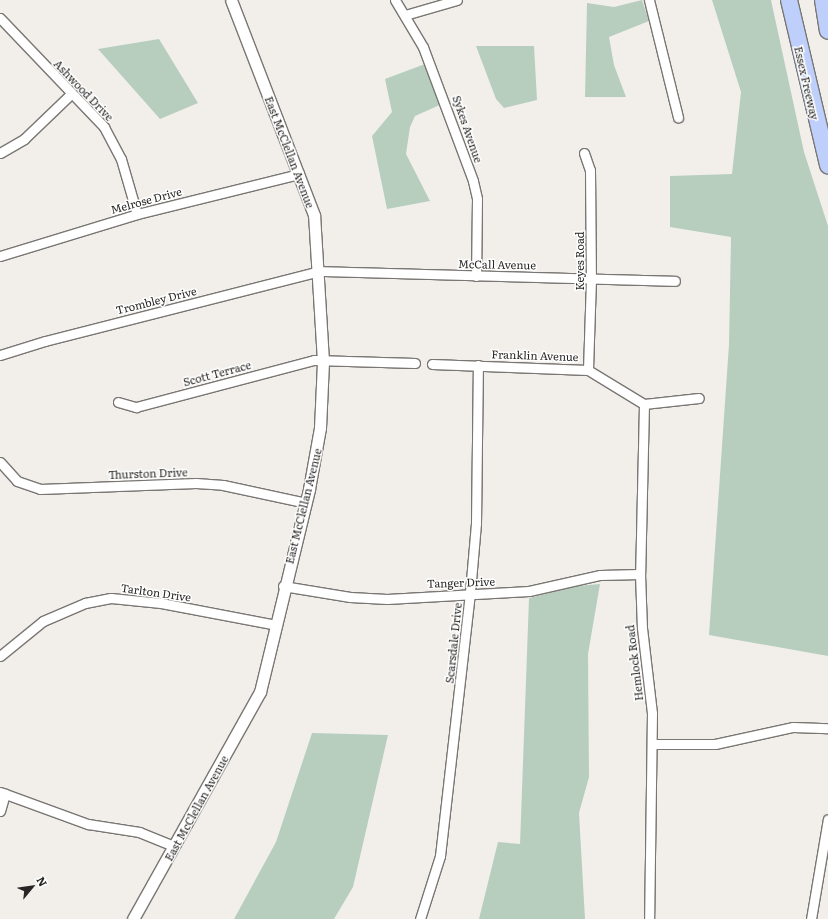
<!DOCTYPE html>
<html>
<head>
<meta charset="utf-8">
<style>
  body { margin:0 }
  #map { position:relative; width:828px; height:919px; overflow:hidden; background:#f2efeb; font-family:Literata,serif }
  div>[style] { position:absolute }
  .green>* { inset:0; background:#b7cebf }
  .roads { filter:drop-shadow(1px 0 #797673) drop-shadow(-1px 0 #797673) drop-shadow(0 1px #797673) drop-shadow(0 -1px #797673) }
  .minor>* { height:9px; margin:-4.5px; padding:0 4.5px; transform-origin:4.5px; border-radius:4.5px; background:#fff }
  .tertiary>* { height:11px; margin:-5.5px; padding:0 5.5px; transform-origin:5.5px; border-radius:5.5px; background:#fff }
  .motorway>* { height:16px; margin:-8px; padding:0 8px; transform-origin:8px; border-radius:8px; background:#bdcffa }
  span { translate:-50% -50%; white-space:nowrap; text-align:center; line-height:1.15; -webkit-text-stroke:3px #fff; paint-order:stroke }
  .street-label { font-size:11px; color:#272624 }
  .north { position:absolute; left:12px; top:867px; width:40px; height:40px; -webkit-text-stroke:3px #fff; paint-order:stroke; rotate:61deg; font-size:11px; font-weight:700; line-height:16px; text-align:center; color:#272624 }
  .north::after { content:''; display:block; margin:auto; width:14px; height:18px; background:#272624; clip-path:polygon(50% 0,100% 100%,50% 72%,0 100%) }
</style>
</head>
<body>
<div id="map">
  <div class="green">
    <i style="clip-path:polygon(642px 0,649px 21px,609px 37px,614px 65px,626px 97px,585px 97px,587px 3px,614px 7px)"></i>
    <i style="clip-path:polygon(712px 0,771px 0,804px 152px,828px 226px,828px 656px,709px 635px,729px 344px,731px 237px,670px 227px,670px 176px,732px 174px,741px 92px)"></i>
    <i style="clip-path:polygon(159px 39px,198px 103px,160px 119px,98px 49px)"></i>
    <i style="clip-path:polygon(476px 46px,534px 46px,537px 100px,504px 108px,496px 99px)"></i>
    <i style="clip-path:polygon(425px 64px,442px 104px,415px 116px,410px 127px,406px 154px,430px 201px,387px 209px,372px 136px,392px 112px,385px 79px)"></i>
    <i style="clip-path:polygon(600px 584px,588px 654px,589px 777px,579px 813px,585px 919px,479px 919px,498px 842px,520px 844px,529px 598px,577px 586px)"></i>
    <i style="clip-path:polygon(312px 733px,388px 735px,353px 887px,334px 919px,234px 919px,276px 842px)"></i>
  </div>
  <div class="roads">
    <div class="minor">
      <i style="left:395px;top:0;width:55px;rotate:59.2deg"></i>
      <i style="left:423px;top:47px;width:143px;rotate:69.5deg"></i>
      <i style="left:473px;top:181px;width:18px;rotate:77deg"></i>
      <i style="left:477px;top:199px;width:77px;rotate:90.7deg"></i>
      <i style="left:649px;top:0;width:121px;rotate:76.1deg"></i>
      <i style="left:405px;top:15px;width:54px;rotate:-16.1deg"></i>
      <i style="left:0;top:18px;width:151px;rotate:46.3deg"></i>
      <i style="left:104px;top:127px;width:36px;rotate:62deg"></i>
      <i style="left:121px;top:159px;width:57px;rotate:73.8deg"></i>
      <i style="left:0;top:153px;width:28px;rotate:-30deg"></i>
      <i style="left:24px;top:139px;width:66px;rotate:-43.8deg"></i>
      <i style="left:584px;top:153px;width:18px;rotate:71deg"></i>
      <i style="left:590px;top:170px;width:109px;rotate:89.5deg"></i>
      <i style="left:591px;top:279px;width:91px;rotate:91.9deg"></i>
      <i style="left:0;top:256px;width:143px;rotate:-17deg"></i>
      <i style="left:137px;top:214px;width:167px;rotate:-13.9deg"></i>
      <i style="left:0;top:355px;width:47px;rotate:-17.3deg"></i>
      <i style="left:45px;top:341px;width:283px;rotate:-14.3deg"></i>
      <i style="left:319px;top:271px;width:356px;rotate:1.6deg"></i>
      <i style="left:432px;top:364px;width:156px;rotate:2.2deg"></i>
      <i style="left:588px;top:370px;width:66px;rotate:31.3deg"></i>
      <i style="left:644px;top:404px;width:55px;rotate:-6.2deg"></i>
      <i style="left:118px;top:402px;width:19px;rotate:16deg"></i>
      <i style="left:136px;top:407px;width:184px;rotate:-14.8deg"></i>
      <i style="left:314px;top:360px;width:101px;rotate:1.7deg"></i>
      <i style="left:644px;top:404px;width:170px;rotate:91.3deg"></i>
      <i style="left:640px;top:574px;width:54px;rotate:87.9deg"></i>
      <i style="left:642px;top:628px;width:86px;rotate:83.3deg"></i>
      <i style="left:652px;top:713px;width:206px;rotate:90.8deg"></i>
      <i style="left:0;top:462px;width:25px;rotate:48deg"></i>
      <i style="left:17px;top:481px;width:24px;rotate:19deg"></i>
      <i style="left:40px;top:489px;width:156px;rotate:-2.2deg"></i>
      <i style="left:196px;top:483px;width:27px;rotate:4deg"></i>
      <i style="left:223px;top:485px;width:85px;rotate:12.2deg"></i>
      <i style="left:283px;top:586px;width:68px;rotate:9.3deg"></i>
      <i style="left:350px;top:597px;width:37px;rotate:3deg"></i>
      <i style="left:387px;top:599px;width:142px;rotate:-3.2deg"></i>
      <i style="left:529px;top:591px;width:73px;rotate:-12.7deg"></i>
      <i style="left:600px;top:575px;width:40px;rotate:-1.4deg"></i>
      <i style="left:0;top:656px;width:55px;rotate:-39.1deg"></i>
      <i style="left:43px;top:621px;width:46px;rotate:-23.2deg"></i>
      <i style="left:85px;top:603px;width:26px;rotate:-11deg"></i>
      <i style="left:111px;top:598px;width:50px;rotate:5.7deg"></i>
      <i style="left:161px;top:603px;width:117px;rotate:10.8deg"></i>
      <i style="left:652px;top:744px;width:63px"></i>
      <i style="left:715px;top:744px;width:80px;rotate:-12.3deg"></i>
      <i style="left:793px;top:727px;width:35px;rotate:2deg"></i>
      <i style="left:0;top:792px;width:94px;rotate:20deg"></i>
      <i style="left:88px;top:824px;width:52px;rotate:8.9deg"></i>
      <i style="left:139px;top:832px;width:38px;rotate:22deg"></i>
      <i style="left:0;top:811px;width:18px;rotate:-74deg"></i>
      <i style="left:420px;top:919px;width:66px;rotate:-72.4deg"></i>
      <i style="left:440px;top:856px;width:266px;rotate:-83.5deg"></i>
      <i style="left:470px;top:592px;width:69px;rotate:-85deg"></i>
      <i style="left:476px;top:523px;width:158px;rotate:-89.3deg"></i>
      <i style="left:811px;top:919px;width:101px;rotate:-80.4deg"></i>
    </div>
    <div class="tertiary">
      <i style="left:133px;top:919px;width:260px;rotate:-60.8deg"></i>
      <i style="left:260px;top:692px;width:209px;rotate:-76.4deg"></i>
      <i style="left:309px;top:489px;width:62px;rotate:-79.8deg"></i>
      <i style="left:320px;top:428px;width:67px;rotate:-87.4deg"></i>
      <i style="left:323px;top:361px;width:146px;rotate:-93.5deg"></i>
      <i style="left:314px;top:215px;width:230px;rotate:-111.1deg"></i>
    </div>
    <div class="motorway">
      <i style="left:789px;top:0;width:170px;rotate:76.7deg"></i>
      <i style="left:823px;top:0;width:31px;rotate:81deg"></i>
    </div>
  </div>
  <div class="street-label">
    <span style="left:807px;top:83px;rotate:77deg">Essex Freeway</span>
    <span style="left:84px;top:90px;rotate:46deg">Ashwood Drive</span>
    <span style="left:468px;top:129px;rotate:71deg">Sykes Avenue</span>
    <span style="left:290px;top:152px;rotate:69deg">East McClellan Avenue</span>
    <span style="left:146px;top:200px;rotate:-15deg">Melrose Drive</span>
    <span style="left:579px;top:261px;rotate:-90deg">Keyes Road</span>
    <span style="left:497px;top:264px;rotate:1deg">McCall Avenue</span>
    <span style="left:156px;top:300px;rotate:-14deg">Trombley Drive</span>
    <span style="left:535px;top:355px;rotate:2deg">Franklin Avenue</span>
    <span style="left:217px;top:373px;rotate:-15deg">Scott Terrace</span>
    <span style="left:148px;top:473px;rotate:-2deg">Thurston Drive</span>
    <span style="left:303px;top:506px;rotate:-76deg">East McClellan Avenue</span>
    <span style="left:461px;top:582px;rotate:-2deg">Tanger Drive</span>
    <span style="left:156px;top:592px;rotate:8deg">Tarlton Drive</span>
    <span style="left:453px;top:643px;rotate:-84deg">Scarsdale Drive</span>
    <span style="left:634px;top:663px;rotate:-97deg">Hemlock Road</span>
    <span style="left:196px;top:808px;rotate:-61deg">East McClellan Avenue</span>
  </div>
  <div class="north">N</div>
</div>
</body>
</html>
